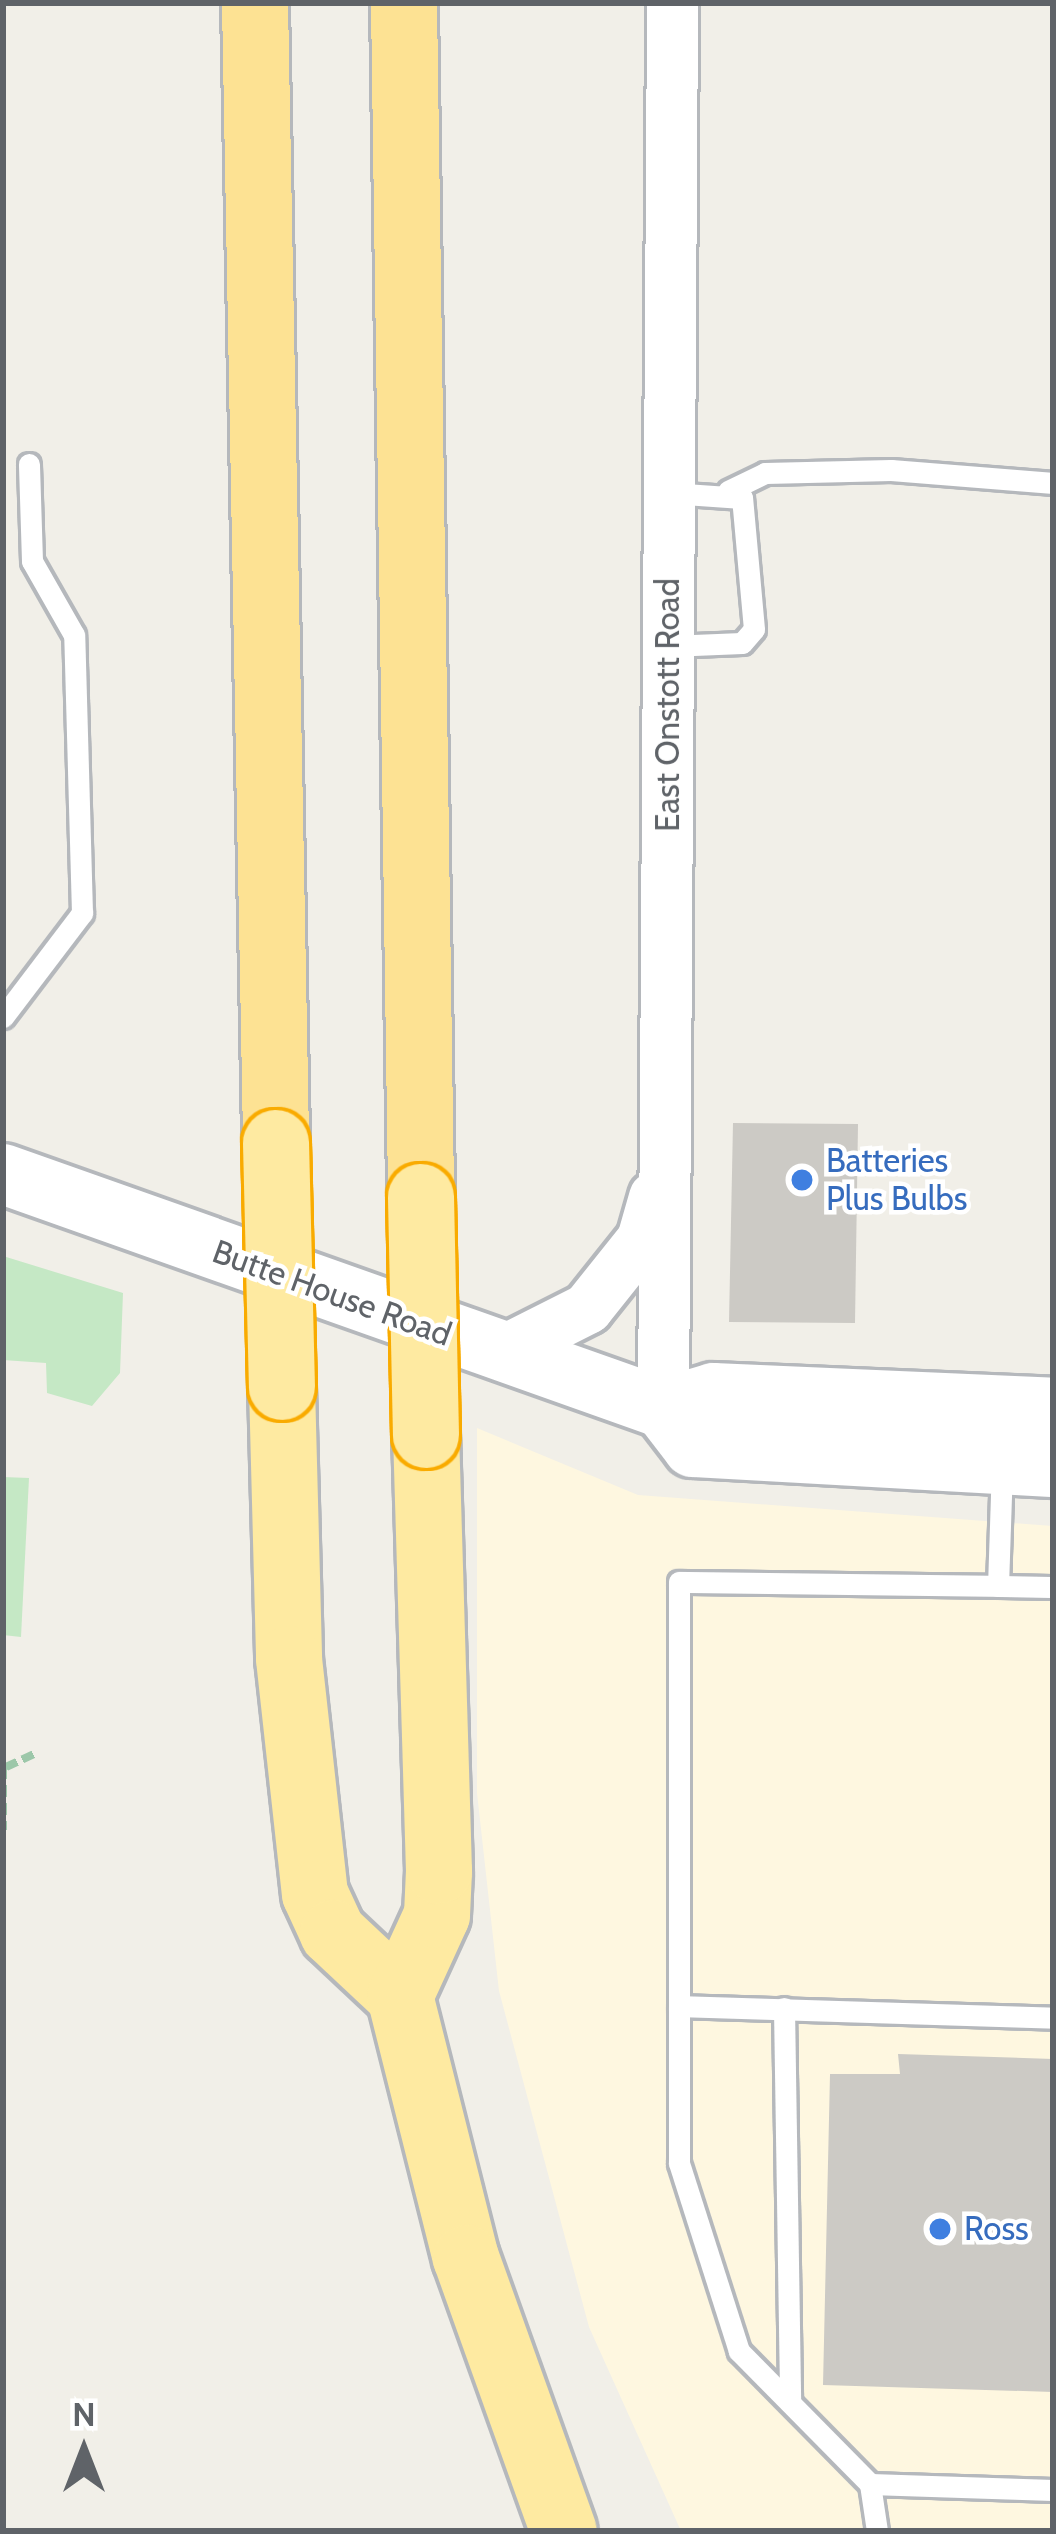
<!DOCTYPE html>
<html>
<head>
<meta charset="utf-8">
<style>
  body { margin:0 }
  #map { position:relative; width:1056px; height:2534px; overflow:hidden; background:#f1efe8; font-family:Cabin,sans-serif }
  div>[style] { position:absolute }
  .commercial>* { inset:0; background:#fef7e0 }
  .green>* { inset:0; background:#c5e8c5 }
  .building>* { inset:0; background:#cccac5 }
  .path>* { height:8px; margin-top:-4px; transform-origin:0; background:repeating-linear-gradient(90deg,#9cc7a9 0 12px,transparent 0 18px) }
  .roads { filter:drop-shadow(3px 0 #b5b8bc) drop-shadow(-3px 0 #b5b8bc) drop-shadow(0 3px #b5b8bc) drop-shadow(0 -3px #b5b8bc) }
  .service>* { height:21px; margin:-10.5px; padding:0 10.5px; transform-origin:10.5px; border-radius:10.5px; background:#fff }
  .tertiary>* { height:51px; margin:-25.5px; padding:0 25.5px; transform-origin:25.5px; border-radius:25.5px; background:#fff }
  .secondary>* { height:60px; margin:-30px; padding:0 30px; transform-origin:30px; border-radius:30px; background:#fff }
  .trunk>* { height:66px; margin:-33px; padding:0 33px; transform-origin:33px; border-radius:33px; background:#feeaa1 }
  .motorway>* { height:66px; margin:-33px; padding:0 33px; transform-origin:33px; border-radius:33px; background:#fde293 }
  .bridges { filter:drop-shadow(3px 0 #f9ab00) drop-shadow(-3px 0 #f9ab00) drop-shadow(0 3px #f9ab00) drop-shadow(0 -3px #f9ab00) }
  .trunk-bridge>* { height:66px; margin:-33px; padding:0 33px; transform-origin:33px; border-radius:33px; background:#feeaa1 }
  .dots>* { width:33px; height:33px; translate:-50% -50%; box-sizing:border-box; border:6px solid #fff; border-radius:50% }
  span { translate:-50% -50%; white-space:nowrap; text-align:center; line-height:1.15; -webkit-text-stroke:9px #fff; paint-order:stroke }
  .street-label { font-size:33px; color:#5f6368 }
  .shop-label { font-size:33px; color:#366cbe }
  .left { translate:0 -50%; text-align:left }
  .frame { position:absolute; inset:0; border:6px solid #5f6368; pointer-events:none }
  .north { position:absolute; left:24px; top:2390px; width:120px; height:120px; -webkit-text-stroke:9px #fff; paint-order:stroke; rotate:0deg; font-size:33px; font-weight:700; line-height:48px; text-align:center; color:#5f6368 }
  .north::after { content:''; display:block; margin:auto; width:42px; height:54px; background:#5f6368; clip-path:polygon(50% 0,100% 100%,50% 72%,0 100%) }
</style>
</head>
<body>
<div id="map">
  <div class="commercial">
    <i style="clip-path:polygon(477px 1428px,638px 1495px,1053px 1526px,1053px 2531px,681px 2531px,589px 2327px,499px 1991px,477px 1793px)"></i>
  </div>
  <div class="green">
    <i style="clip-path:polygon(3px 1256px,123px 1293px,120px 1373px,92px 1406px,47px 1393px,46px 1363px,3px 1360px)"></i>
    <i style="clip-path:polygon(3px 1477px,29px 1478px,21px 1637px,3px 1635px)"></i>
  </div>
  <div class="building">
    <i style="clip-path:polygon(733px 1123px,858px 1124px,855px 1323px,729px 1322px)"></i>
    <i style="clip-path:polygon(898px 2054px,1053px 2059px,1053px 2392px,823px 2385px,830px 2074px,900px 2074px)"></i>
  </div>
  <div class="path">
    <i style="left:3px;top:1767px;width:63px;rotate:90deg"></i>
    <i style="left:6px;top:1767px;width:33px;rotate:-25deg"></i>
  </div>
  <div class="roads">
    <div class="service">
      <i style="left:728px;top:491px;width:41px;rotate:-25.9deg"></i>
      <i style="left:765px;top:473px;width:126px;rotate:-1.4deg"></i>
      <i style="left:891px;top:470px;width:163px;rotate:4.6deg"></i>
      <i style="left:669px;top:646px;width:73px;rotate:-2.4deg"></i>
      <i style="left:742px;top:643px;width:18px;rotate:-49deg"></i>
      <i style="left:754px;top:629px;width:132px;rotate:-95.2deg"></i>
      <i style="left:742px;top:498px;width:72px;rotate:-176deg"></i>
      <i style="left:3px;top:1017px;width:131px;rotate:-52.8deg"></i>
      <i style="left:82px;top:913px;width:278px;rotate:-91.6deg"></i>
      <i style="left:74px;top:635px;width:85px;rotate:-119.6deg"></i>
      <i style="left:32px;top:561px;width:97px;rotate:-91.8deg"></i>
      <i style="left:998px;top:1586px;width:55px;rotate:1deg"></i>
      <i style="left:679px;top:2006px;width:374px;rotate:1.8deg"></i>
      <i style="left:784px;top:2008px;width:394px;rotate:89.1deg"></i>
      <i style="left:870px;top:2484px;width:183px;rotate:1.9deg"></i>
      <i style="left:877px;top:2531px;width:48px;rotate:-98.5deg"></i>
      <i style="left:870px;top:2484px;width:187px;rotate:-134.6deg"></i>
      <i style="left:739px;top:2351px;width:197px;rotate:-107.7deg"></i>
      <i style="left:679px;top:2163px;width:581px;rotate:-90deg"></i>
      <i style="left:679px;top:1582px;width:319px;rotate:0.7deg"></i>
      <i style="left:998px;top:1586px;width:119px;rotate:-88.1deg"></i>
    </div>
    <div class="tertiary">
      <i style="left:498px;top:1353px;width:100px;rotate:-26.8deg"></i>
      <i style="left:587px;top:1308px;width:88px;rotate:-51.4deg"></i>
      <i style="left:642px;top:1239px;width:44px;rotate:-74.1deg"></i>
      <i style="left:663px;top:1408px;width:1405px;rotate:-89.63deg"></i>
    </div>
    <div class="secondary">
      <i style="left:3px;top:1174px;width:700px;rotate:19.52deg"></i>
      <i style="left:663px;top:1408px;width:53px;rotate:-16.4deg"></i>
      <i style="left:714px;top:1393px;width:339px;rotate:2.5deg"></i>
      <i style="left:663px;top:1408px;width:49px;rotate:52.4deg"></i>
      <i style="left:693px;top:1447px;width:361px;rotate:3.2deg"></i>
    </div>
    <div class="trunk">
      <i style="left:282px;top:1387px;width:272px;rotate:88.5deg"></i>
      <i style="left:289px;top:1659px;width:236px;rotate:83.7deg"></i>
      <i style="left:315px;top:1894px;width:43px;rotate:65.2deg"></i>
      <i style="left:333px;top:1933px;width:92px;rotate:43.2deg"></i>
      <i style="left:400px;top:1996px;width:270px;rotate:75.9deg"></i>
      <i style="left:466px;top:2258px;width:290px;rotate:70.3deg"></i>
      <i style="left:400px;top:1996px;width:89px;rotate:-65.4deg"></i>
      <i style="left:437px;top:1915px;width:44px;rotate:-87.4deg"></i>
      <i style="left:439px;top:1871px;width:436px;rotate:-91.7deg"></i>
    </div>
    <div class="motorway">
      <i style="left:255px;top:3px;width:1140px;rotate:88.94deg"></i>
      <i style="left:404px;top:3px;width:1194px;rotate:89.18deg"></i>
    </div>
  </div>
  <div class="bridges">
    <div class="trunk-bridge">
      <i style="left:276px;top:1143px;width:244px;rotate:88.6deg"></i>
      <i style="left:421px;top:1197px;width:238px;rotate:88.8deg"></i>
    </div>
  </div>
  <div class="dots">
    <i style="left:802px;top:1180px;background:#3f7fe0"></i>
    <i style="left:940px;top:2229px;background:#3f7fe0"></i>
  </div>
  <div class="street-label">
    <span style="left:668px;top:705px;rotate:-90deg">East Onstott Road</span>
    <span style="left:332px;top:1293px;rotate:20deg">Butte House Road</span>
  </div>
  <div class="shop-label">
    <span class="left" style="left:826px;top:1180px">Batteries<br>Plus Bulbs</span>
    <span class="left" style="left:964px;top:2229px">Ross</span>
  </div>
  <div class="frame"></div>
  <div class="north">N</div>
</div>
</body>
</html>
